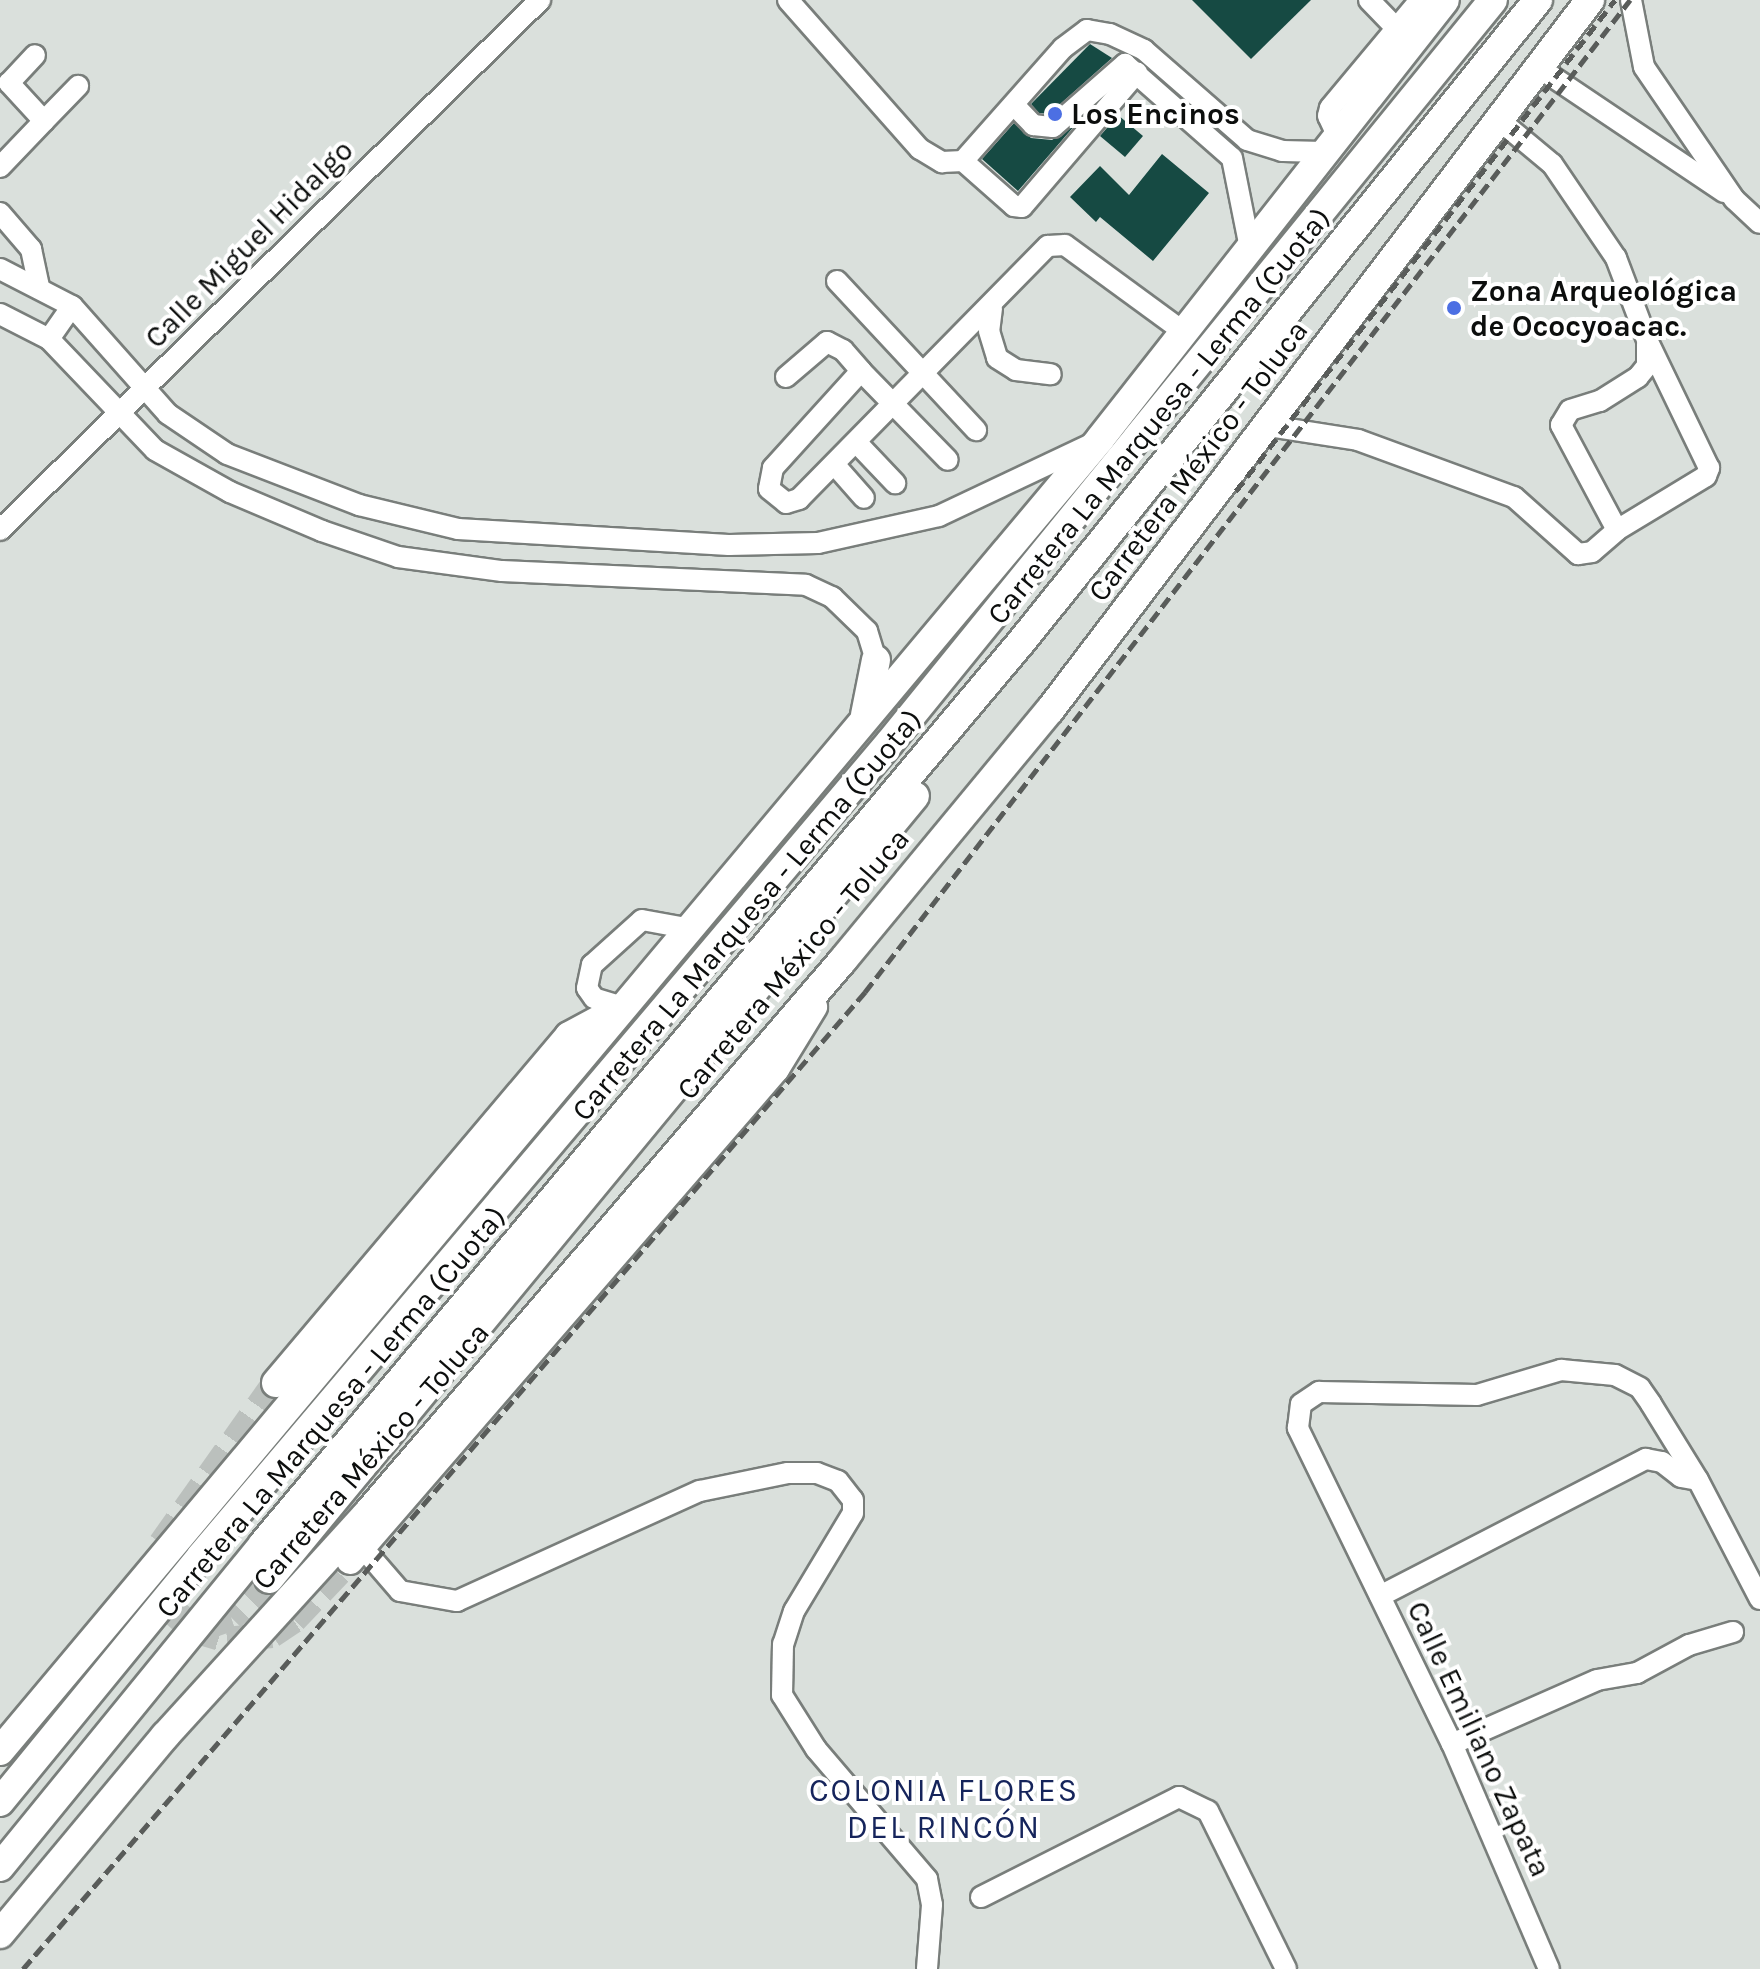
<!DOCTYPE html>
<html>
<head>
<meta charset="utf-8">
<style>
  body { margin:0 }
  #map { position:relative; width:1760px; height:1969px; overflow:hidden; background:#dae0dc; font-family:Karla,sans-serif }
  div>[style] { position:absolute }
  .building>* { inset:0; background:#164a43 }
  .major-tunnel>* { height:26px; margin-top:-13px; transform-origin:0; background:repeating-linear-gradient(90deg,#bbc0bd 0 26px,transparent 0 39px) }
  .highway-tunnel>* { height:28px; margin-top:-14px; transform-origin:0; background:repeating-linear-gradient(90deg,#bbc0bd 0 28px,transparent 0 42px) }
  .roads { filter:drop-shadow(2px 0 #797e7b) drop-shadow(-2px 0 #797e7b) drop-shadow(0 2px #797e7b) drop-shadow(0 -2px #797e7b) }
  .minor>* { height:20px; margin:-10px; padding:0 10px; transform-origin:10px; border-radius:10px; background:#fff }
  .major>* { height:26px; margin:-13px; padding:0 13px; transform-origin:13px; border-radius:13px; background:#fff }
  .highway>* { height:28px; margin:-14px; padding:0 14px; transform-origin:14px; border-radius:14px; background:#fff }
  .rail>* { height:5px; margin-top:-2.5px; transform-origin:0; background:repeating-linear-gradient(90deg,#595c5a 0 12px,transparent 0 18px) }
  .dots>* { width:22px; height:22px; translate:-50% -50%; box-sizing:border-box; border:4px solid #fff; border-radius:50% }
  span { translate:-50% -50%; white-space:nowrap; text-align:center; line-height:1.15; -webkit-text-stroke:8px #fff; paint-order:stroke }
  .poi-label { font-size:30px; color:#0c0e0d; font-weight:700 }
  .left { translate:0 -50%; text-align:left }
  .street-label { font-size:30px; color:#0c0e0d }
  .neighbourhood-label { font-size:32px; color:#15245b; letter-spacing:2px }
</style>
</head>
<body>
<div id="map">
  <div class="building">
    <i style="clip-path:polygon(1192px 0,1311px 0,1251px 59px)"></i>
    <i style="clip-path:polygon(1090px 44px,1112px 58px,1049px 114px,1039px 113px,1031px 104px)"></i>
    <i style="clip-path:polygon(1118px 115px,1143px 136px,1125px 157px,1100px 136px)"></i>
    <i style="clip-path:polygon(1014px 123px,1031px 138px,1052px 140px,1076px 124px,1018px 191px,982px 159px)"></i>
    <i style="clip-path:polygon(1162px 154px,1209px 193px,1153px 261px,1100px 217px,1096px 222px,1070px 197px,1100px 166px,1129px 195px)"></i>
  </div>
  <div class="major-tunnel">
    <i style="left:194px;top:1630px;width:34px;rotate:17deg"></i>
    <i style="left:227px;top:1640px;width:45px;rotate:-6.3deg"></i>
    <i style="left:272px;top:1635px;width:27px;rotate:-34deg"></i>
    <i style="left:294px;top:1620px;width:81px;rotate:-46.5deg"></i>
  </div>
  <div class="highway-tunnel">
    <i style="left:269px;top:1579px;width:54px;rotate:135deg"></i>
    <i style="left:231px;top:1617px;width:39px;rotate:161deg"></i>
    <i style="left:194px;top:1630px;width:36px;rotate:-138deg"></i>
    <i style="left:167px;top:1606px;width:29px;rotate:-119deg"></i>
    <i style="left:153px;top:1581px;width:38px;rotate:-76deg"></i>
    <i style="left:162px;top:1544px;width:197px;rotate:-54.7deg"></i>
  </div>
  <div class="roads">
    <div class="minor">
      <i style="left:788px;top:0;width:199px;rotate:48.5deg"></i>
      <i style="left:920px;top:149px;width:26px;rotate:31deg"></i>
      <i style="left:942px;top:162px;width:21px;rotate:-3deg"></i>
      <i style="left:963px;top:161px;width:151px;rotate:-48.5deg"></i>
      <i style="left:1063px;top:48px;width:30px;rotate:-37deg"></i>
      <i style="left:1087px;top:30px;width:23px;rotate:10deg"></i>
      <i style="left:1110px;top:34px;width:38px;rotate:25deg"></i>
      <i style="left:1144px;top:50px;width:137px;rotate:41.1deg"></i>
      <i style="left:1247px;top:140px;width:37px;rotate:17deg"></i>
      <i style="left:1282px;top:151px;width:41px;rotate:1.4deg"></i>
      <i style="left:1369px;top:0;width:39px;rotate:46deg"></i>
      <i style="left:1631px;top:0;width:68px;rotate:79deg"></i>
      <i style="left:1644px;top:67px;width:160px;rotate:55.7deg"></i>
      <i style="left:1734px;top:199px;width:35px;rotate:43deg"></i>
      <i style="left:1538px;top:67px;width:224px;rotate:33.9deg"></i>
      <i style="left:1014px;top:105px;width:28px;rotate:46deg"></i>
      <i style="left:1033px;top:125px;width:20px;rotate:6deg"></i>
      <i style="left:1053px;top:127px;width:96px;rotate:-41.2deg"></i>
      <i style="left:1125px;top:64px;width:142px;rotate:41.3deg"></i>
      <i style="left:1232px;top:158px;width:87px;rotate:78.7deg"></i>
      <i style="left:44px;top:121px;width:49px;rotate:-45.8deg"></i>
      <i style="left:1337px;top:135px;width:21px;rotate:-115deg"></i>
      <i style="left:1328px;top:116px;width:8px;rotate:-76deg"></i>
      <i style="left:1330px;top:108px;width:141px;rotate:-50.2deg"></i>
      <i style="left:963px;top:161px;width:68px;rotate:41.4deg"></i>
      <i style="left:1014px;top:206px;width:8px;rotate:7deg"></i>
      <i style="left:1022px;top:207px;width:177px;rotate:-49.4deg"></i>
      <i style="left:0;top:167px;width:64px;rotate:-46.3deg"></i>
      <i style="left:44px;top:121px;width:52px;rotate:-132.6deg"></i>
      <i style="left:9px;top:83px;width:38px;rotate:-47deg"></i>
      <i style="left:0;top:213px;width:48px;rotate:49.3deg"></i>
      <i style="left:31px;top:249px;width:38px;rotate:78deg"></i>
      <i style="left:0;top:269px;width:81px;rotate:27.2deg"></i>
      <i style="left:72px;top:306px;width:144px;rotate:48.4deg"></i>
      <i style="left:168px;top:414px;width:71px;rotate:34.1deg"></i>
      <i style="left:227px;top:454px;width:142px;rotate:21.1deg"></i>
      <i style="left:359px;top:505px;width:102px;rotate:13.6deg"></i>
      <i style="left:458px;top:529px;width:271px;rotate:3.4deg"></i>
      <i style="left:729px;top:545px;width:89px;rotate:-1.3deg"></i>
      <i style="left:818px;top:543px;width:124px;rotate:-12.6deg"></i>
      <i style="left:939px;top:516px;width:166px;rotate:-25.3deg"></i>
      <i style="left:837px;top:281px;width:204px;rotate:47deg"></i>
      <i style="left:992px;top:308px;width:23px;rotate:97deg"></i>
      <i style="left:989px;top:331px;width:28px;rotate:73deg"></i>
      <i style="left:997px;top:358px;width:22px;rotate:32deg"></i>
      <i style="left:1016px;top:370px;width:35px;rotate:7deg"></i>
      <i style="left:0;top:314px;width:55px;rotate:27deg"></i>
      <i style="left:49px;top:339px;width:153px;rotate:46.3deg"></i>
      <i style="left:155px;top:450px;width:86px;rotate:29.2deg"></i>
      <i style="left:230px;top:492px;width:100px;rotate:23deg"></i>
      <i style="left:322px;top:531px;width:80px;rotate:18.9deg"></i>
      <i style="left:398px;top:557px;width:105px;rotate:7.7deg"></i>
      <i style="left:502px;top:571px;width:304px;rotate:2.6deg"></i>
      <i style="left:806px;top:585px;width:29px;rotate:25deg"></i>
      <i style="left:832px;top:597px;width:49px;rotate:44.2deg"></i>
      <i style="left:867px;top:631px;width:30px;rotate:73deg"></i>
      <i style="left:49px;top:339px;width:40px;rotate:-55.1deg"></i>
      <i style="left:861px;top:371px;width:124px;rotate:45.7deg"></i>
      <i style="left:786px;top:377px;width:54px;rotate:-40.5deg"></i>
      <i style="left:827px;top:342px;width:18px;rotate:27deg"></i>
      <i style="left:843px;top:350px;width:28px;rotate:49deg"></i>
      <i style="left:861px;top:371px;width:131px;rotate:132.2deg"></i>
      <i style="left:773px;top:468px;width:21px;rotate:101deg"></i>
      <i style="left:769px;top:489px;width:22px;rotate:39deg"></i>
      <i style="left:786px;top:503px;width:14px;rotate:-17deg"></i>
      <i style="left:799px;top:499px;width:355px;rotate:-45.5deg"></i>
      <i style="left:1048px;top:246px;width:17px;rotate:-3deg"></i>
      <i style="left:1065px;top:245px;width:147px;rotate:36.2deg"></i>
      <i style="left:1269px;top:426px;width:90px;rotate:8.9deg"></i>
      <i style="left:1358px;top:440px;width:166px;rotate:20.1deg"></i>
      <i style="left:1514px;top:497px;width:86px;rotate:41.7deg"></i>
      <i style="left:1578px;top:554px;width:14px;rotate:-8deg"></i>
      <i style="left:1592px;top:552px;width:33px;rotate:-41deg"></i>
      <i style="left:1617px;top:530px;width:104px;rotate:-31.2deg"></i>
      <i style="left:1706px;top:476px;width:9px;rotate:-69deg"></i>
      <i style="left:1709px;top:468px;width:142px;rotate:-115.8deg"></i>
      <i style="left:1647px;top:340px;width:88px;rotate:-110.7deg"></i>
      <i style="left:1616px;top:258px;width:114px;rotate:-124.2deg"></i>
      <i style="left:1552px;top:164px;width:70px;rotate:-140.2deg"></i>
      <i style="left:856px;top:442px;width:57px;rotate:46.4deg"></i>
      <i style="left:834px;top:464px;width:45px;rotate:48.6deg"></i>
      <i style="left:0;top:530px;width:757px;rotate:-44.46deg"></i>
      <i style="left:1617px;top:530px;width:119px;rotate:-118.1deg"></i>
      <i style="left:1561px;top:425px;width:17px;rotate:-59deg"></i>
      <i style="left:1570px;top:410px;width:31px;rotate:-17deg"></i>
      <i style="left:1600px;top:401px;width:45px;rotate:-32.3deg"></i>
      <i style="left:1638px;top:377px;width:14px;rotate:-51deg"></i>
      <i style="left:1647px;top:366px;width:22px;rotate:-90deg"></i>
      <i style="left:623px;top:1007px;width:30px;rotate:-163deg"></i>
      <i style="left:594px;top:998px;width:12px;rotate:-125deg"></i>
      <i style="left:587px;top:988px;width:24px;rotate:-78deg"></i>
      <i style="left:592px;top:965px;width:67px;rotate:-42deg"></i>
      <i style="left:642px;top:920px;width:45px;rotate:10.3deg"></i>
      <i style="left:362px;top:1547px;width:58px;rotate:49.2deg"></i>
      <i style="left:400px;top:1591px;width:58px;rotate:10deg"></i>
      <i style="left:457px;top:1601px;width:267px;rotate:-24.4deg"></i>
      <i style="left:700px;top:1491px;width:90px;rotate:-11.6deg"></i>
      <i style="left:788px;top:1473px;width:29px"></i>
      <i style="left:817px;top:1473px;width:22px;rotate:21deg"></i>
      <i style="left:838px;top:1481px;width:24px;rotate:52deg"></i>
      <i style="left:853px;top:1500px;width:13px;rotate:90deg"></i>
      <i style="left:853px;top:1513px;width:114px;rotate:121deg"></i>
      <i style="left:794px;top:1611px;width:35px;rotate:108deg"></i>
      <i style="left:783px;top:1644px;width:51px;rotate:91.1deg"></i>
      <i style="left:782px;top:1695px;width:64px;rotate:57.8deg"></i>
      <i style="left:816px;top:1749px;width:171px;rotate:49.5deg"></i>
      <i style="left:927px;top:1879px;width:26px;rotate:79deg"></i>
      <i style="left:932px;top:1905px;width:64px;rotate:94.5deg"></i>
      <i style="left:1380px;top:1596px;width:299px;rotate:-27.3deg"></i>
      <i style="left:1646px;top:1459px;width:16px;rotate:11deg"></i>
      <i style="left:1662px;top:1462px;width:24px;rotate:38deg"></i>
      <i style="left:1681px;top:1477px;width:17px;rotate:10deg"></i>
      <i style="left:1452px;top:1744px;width:158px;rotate:-23.8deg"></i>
      <i style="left:1597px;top:1680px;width:41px;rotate:-9.9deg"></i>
      <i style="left:1637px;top:1673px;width:59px;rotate:-28.3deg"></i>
      <i style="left:1689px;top:1645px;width:46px;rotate:-16.5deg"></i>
      <i style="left:981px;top:1897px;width:222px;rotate:-26.8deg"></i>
      <i style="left:1179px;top:1797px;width:32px;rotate:26deg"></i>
      <i style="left:1208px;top:1811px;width:176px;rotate:63.7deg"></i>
      <i style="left:1549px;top:1969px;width:245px;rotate:-113.3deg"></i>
      <i style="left:1452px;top:1744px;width:352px;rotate:-116deg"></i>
      <i style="left:1298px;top:1428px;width:24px;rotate:-83deg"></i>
      <i style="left:1301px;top:1404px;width:22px;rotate:-34deg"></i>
      <i style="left:1319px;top:1392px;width:158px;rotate:1.1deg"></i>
      <i style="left:1477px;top:1395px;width:88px;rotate:-16.6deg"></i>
      <i style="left:1561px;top:1370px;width:54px;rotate:5.3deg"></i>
      <i style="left:1615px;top:1375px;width:28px;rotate:27deg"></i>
      <i style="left:1640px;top:1388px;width:19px;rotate:55deg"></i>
      <i style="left:1651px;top:1404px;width:89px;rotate:58.3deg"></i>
      <i style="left:1698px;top:1480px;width:134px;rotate:62.5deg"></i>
    </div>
    <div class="major">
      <i style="left:350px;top:1561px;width:651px;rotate:-49.11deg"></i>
      <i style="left:776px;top:1069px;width:73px;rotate:-58.5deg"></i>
    </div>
    <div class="highway">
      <i style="left:865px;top:715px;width:56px;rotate:-78.7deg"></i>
      <i style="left:276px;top:1383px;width:454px;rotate:-49.8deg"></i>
      <i style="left:569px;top:1036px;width:49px;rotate:-28.1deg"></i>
      <i style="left:269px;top:1579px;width:1015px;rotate:-50.48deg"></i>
      <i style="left:0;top:1751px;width:1712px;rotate:-50.02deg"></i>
      <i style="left:1100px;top:439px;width:558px;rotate:-51.84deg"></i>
      <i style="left:0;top:1802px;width:318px;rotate:-50.7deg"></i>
      <i style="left:201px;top:1556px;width:1066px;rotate:-49.75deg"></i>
      <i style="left:890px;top:742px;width:956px;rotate:-50.9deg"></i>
      <i style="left:0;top:1867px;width:417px;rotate:-50.8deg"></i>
      <i style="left:263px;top:1544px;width:1180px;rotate:-49.95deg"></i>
      <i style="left:1022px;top:641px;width:823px;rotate:-51.17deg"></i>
      <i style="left:0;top:1934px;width:258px;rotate:-50.2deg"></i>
      <i style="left:165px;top:1736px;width:300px;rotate:-47.7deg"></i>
      <i style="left:367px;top:1514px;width:730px;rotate:-49.33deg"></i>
      <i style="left:843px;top:960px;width:325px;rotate:-50.4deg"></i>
      <i style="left:1050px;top:710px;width:892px;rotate:-52.74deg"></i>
    </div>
  </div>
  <div class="rail">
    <i style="left:1236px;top:491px;width:620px;rotate:-52.34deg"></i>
    <i style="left:23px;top:1969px;width:1290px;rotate:-49.24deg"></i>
    <i style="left:865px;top:992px;width:1253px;rotate:-52.36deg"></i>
  </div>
  <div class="dots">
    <i style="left:1055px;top:114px;background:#4c6fe3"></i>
    <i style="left:1454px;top:308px;background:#4c6fe3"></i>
  </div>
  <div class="poi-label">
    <span class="left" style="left:1071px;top:114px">Los Encinos</span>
    <span class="left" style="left:1470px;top:308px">Zona Arqueológica<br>de Ococyoacac.</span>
  </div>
  <div class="street-label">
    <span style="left:249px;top:244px;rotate:-45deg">Calle Miguel Hidalgo</span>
    <span style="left:1159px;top:416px;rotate:-51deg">Carretera La Marquesa - Lerma (Cuota)</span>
    <span style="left:1198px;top:461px;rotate:-53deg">Carretera México - Toluca</span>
    <span style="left:747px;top:915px;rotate:-50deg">Carretera La Marquesa - Lerma (Cuota)</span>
    <span style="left:793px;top:964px;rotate:-50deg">Carretera México - Toluca</span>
    <span style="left:331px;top:1412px;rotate:-50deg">Carretera La Marquesa - Lerma (Cuota)</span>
    <span style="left:371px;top:1456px;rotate:-49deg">Carretera México - Toluca</span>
    <span style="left:1479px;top:1739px;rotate:65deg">Calle Emiliano Zapata</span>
  </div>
  <div class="neighbourhood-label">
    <span style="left:944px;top:1810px">COLONIA FLORES<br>DEL RINCÓN</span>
  </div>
</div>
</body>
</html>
